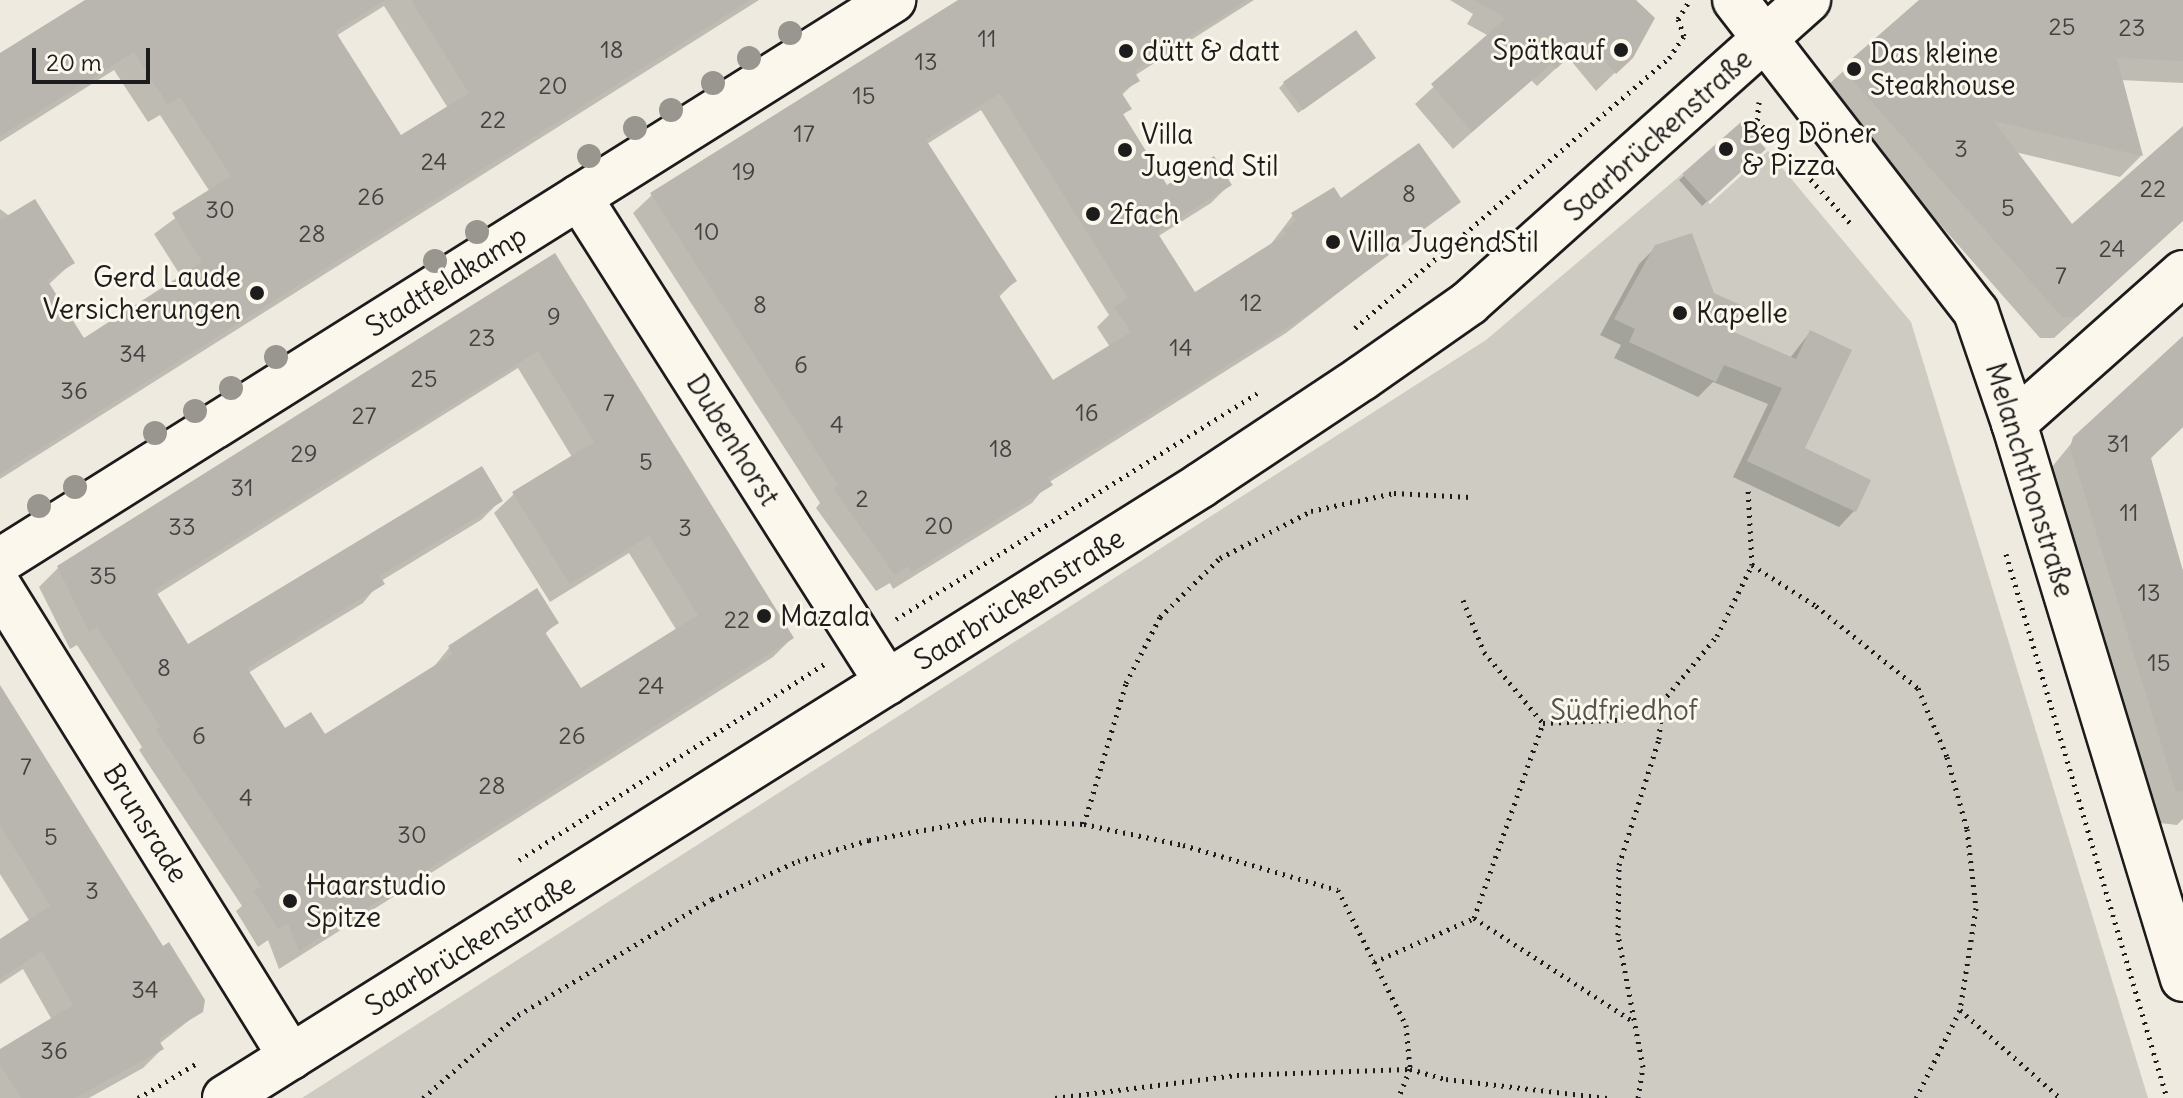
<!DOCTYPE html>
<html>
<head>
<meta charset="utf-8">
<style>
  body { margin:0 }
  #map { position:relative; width:2183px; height:1098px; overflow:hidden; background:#eeeadf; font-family:Delius,sans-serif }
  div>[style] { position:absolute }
  .green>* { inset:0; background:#ceccc2 }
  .shadow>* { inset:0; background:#0003 }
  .building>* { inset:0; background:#b9b6af }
  .path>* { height:5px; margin-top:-2.5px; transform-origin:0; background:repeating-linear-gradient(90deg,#1c1c1c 0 2px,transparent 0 8px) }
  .roads { filter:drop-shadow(2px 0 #1c1c1c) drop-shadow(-2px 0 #1c1c1c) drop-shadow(0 2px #1c1c1c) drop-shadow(0 -2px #1c1c1c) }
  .street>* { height:44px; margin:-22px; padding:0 22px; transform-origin:22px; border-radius:22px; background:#fbf7ec }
  .secondary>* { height:44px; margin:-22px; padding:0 22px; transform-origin:22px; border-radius:22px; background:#fbf7ec }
  .trees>* { width:24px; height:24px; margin:-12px; border-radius:50%; background:#98968f }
  .dots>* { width:22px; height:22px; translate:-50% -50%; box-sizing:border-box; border:4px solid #fbf7ec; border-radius:50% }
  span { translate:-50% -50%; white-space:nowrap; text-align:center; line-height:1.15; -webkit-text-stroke:6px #fbf7ec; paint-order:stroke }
  .number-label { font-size:24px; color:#434241 }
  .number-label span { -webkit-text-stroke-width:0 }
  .poi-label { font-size:28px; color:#1c1c1c }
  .right { translate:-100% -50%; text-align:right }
  .left { translate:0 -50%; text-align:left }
  .street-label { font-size:28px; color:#1c1c1c }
  .park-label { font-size:28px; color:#51514e }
  .scale { position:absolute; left:32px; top:48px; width:118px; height:36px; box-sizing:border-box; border:4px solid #1c1c1c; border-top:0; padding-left:10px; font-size:24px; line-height:28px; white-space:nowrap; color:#1c1c1c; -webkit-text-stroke:6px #fbf7ec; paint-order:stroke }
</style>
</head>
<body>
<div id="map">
  <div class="green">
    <i style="clip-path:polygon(1768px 151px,1911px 322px,2148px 1098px,302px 1098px,1486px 340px,1682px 174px,1710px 204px)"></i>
  </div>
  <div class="shadow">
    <i style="clip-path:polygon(evenodd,88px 0,759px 0,0 479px,0 209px,72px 263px,48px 285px,83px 341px,182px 278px,154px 234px,210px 192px,160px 115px,148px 122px,114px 70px,0 142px,0 56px,88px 0,384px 6px,448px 108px,401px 138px,336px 36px,384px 6px)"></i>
    <i style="clip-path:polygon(evenodd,961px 0,1254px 0,1134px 76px,1137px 80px,1121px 96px,1129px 108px,1122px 116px,1167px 188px,1229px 185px,1211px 203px,1157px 237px,1195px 294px,1268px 248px,1293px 215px,1340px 201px,1458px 201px,1286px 333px,1048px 483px,1032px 503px,893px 589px,890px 583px,876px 591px,816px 508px,820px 503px,633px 213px,652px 195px,961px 0,981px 110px,1109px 315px,1097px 327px,1110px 347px,1052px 383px,998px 298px,1015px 281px,927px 144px,981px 110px)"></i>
    <i style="clip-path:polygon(1450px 0,1632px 0,1653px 18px,1631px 57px,1596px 91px,1568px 57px,1537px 86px,1531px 80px,1453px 149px,1415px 104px,1489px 36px,1467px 24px,1473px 14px)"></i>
    <i style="clip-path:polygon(1921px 0,2183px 0,2183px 83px,2120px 80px,2141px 156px,2120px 177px,2015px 152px,2072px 227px,2183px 127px,2183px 220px,2054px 338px,2040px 338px,1827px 96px,1827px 86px)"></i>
    <i style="clip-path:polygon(1369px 63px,1298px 113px,1279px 88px,1284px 83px)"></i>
    <i style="clip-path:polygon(1741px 125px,1763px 149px,1702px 206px,1679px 180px)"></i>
    <i style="clip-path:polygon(1656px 247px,1712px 294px,1731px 333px,1790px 358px,1810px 332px,1803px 449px,1869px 481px,1854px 511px,1839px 527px,1733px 477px,1768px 404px,1713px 382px,1698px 397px,1614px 358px,1621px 345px,1600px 335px,1639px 264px)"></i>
    <i style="clip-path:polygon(evenodd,554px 255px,792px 638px,773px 657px,279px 969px,268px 940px,258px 947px,236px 911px,242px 906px,139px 750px,142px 747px,77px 645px,70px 649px,39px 587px,58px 568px,554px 255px,518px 368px,572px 457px,514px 494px,494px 513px,550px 602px,629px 553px,677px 631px,580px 691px,545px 634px,556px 623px,449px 648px,432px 669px,324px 736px,284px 731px,248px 673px,363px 603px,381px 581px,481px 520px,501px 500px,188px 647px,156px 595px,518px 368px)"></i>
    <i style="clip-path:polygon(2183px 339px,2183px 427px,2149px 459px,2183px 572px,2183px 819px,2177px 825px,2160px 823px,2051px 468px,2075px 439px)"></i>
    <i style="clip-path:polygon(0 689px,201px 1011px,159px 1044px,162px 1049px,143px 1068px,89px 1098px,0 1098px,0 1051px,52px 1020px,23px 969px,0 984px,0 941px,30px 922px,0 874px)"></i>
  </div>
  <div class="building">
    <i style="clip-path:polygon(85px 0,385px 0,335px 31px,401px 135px,469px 93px,411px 0,750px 0,0 474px,0 220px,35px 199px,75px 263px,47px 280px,84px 338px,202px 262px,172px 213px,231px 176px,180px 97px,168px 105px,134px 52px,0 136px,0 53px)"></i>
    <i style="clip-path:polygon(evenodd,958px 0,1247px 0,1134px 71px,1140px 81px,1121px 92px,1132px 109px,1123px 114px,1167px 185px,1214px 156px,1232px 185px,1157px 232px,1195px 292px,1286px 234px,1283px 230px,1296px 221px,1291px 213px,1334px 187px,1341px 198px,1419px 143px,1461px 202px,1307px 315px,1048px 478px,1053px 485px,912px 572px,909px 566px,895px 575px,833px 488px,838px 485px,650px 193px,958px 0,1000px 93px,1128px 298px,1114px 307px,1131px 332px,1053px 380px,998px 294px,1017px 281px,926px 140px,1000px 93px)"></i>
    <i style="clip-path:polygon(1474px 0,1636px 0,1655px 18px,1633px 58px,1616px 74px,1587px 40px,1556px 69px,1551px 64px,1472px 132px,1431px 84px,1506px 18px)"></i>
    <i style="clip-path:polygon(1919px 0,2183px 0,2183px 61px,2117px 58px,2143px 156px,1994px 121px,2072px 224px,2183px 126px,2183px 221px,2077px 317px,2062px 317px,1848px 75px,1848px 62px)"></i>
    <i style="clip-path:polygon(1356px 30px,1376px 58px,1303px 110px,1283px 82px)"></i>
    <i style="clip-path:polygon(1741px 122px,1766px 149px,1708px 202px,1682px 174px)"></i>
    <i style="clip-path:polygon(1692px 233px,1714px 293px,1745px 307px,1734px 332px,1796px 359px,1810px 330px,1852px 350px,1805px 448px,1871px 480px,1856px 512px,1747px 461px,1782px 388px,1724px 365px,1716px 382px,1629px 342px,1635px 329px,1614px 319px,1655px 245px)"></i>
    <i style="clip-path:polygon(evenodd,555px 253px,794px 638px,299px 951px,288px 923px,278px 929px,254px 891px,261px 886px,156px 730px,160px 727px,97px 627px,89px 632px,57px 566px,555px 253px,538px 351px,594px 442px,512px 492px,570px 584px,649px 536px,698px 615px,581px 688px,545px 632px,559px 623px,537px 588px,448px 646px,453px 654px,325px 734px,311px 712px,285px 728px,247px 668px,385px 584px,380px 576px,503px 501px,482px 466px,188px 644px,155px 590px,538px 351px)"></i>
    <i style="clip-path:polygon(2183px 336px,2183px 427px,2151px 458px,2183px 571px,2183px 791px,2176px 792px,2070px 447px,2073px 437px)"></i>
    <i style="clip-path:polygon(0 685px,163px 946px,169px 942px,205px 1000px,203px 1012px,158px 1039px,164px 1049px,75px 1098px,21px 1098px,0 1064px,0 1049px,73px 1005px,42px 951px,0 979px,0 939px,50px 906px,0 825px)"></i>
  </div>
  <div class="path">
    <i style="left:1759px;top:102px;width:18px;rotate:96deg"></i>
    <i style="left:1757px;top:120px;width:139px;rotate:47.9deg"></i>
    <i style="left:1355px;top:328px;width:414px;rotate:-40.7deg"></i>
    <i style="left:1669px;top:58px;width:27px;rotate:-56deg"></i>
    <i style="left:1684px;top:36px;width:18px;rotate:-109deg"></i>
    <i style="left:1678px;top:19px;width:22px;rotate:-58deg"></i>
    <i style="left:2006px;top:554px;width:567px;rotate:73.51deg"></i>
    <i style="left:1752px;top:565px;width:76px;rotate:32.6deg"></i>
    <i style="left:1816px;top:606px;width:131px;rotate:38.8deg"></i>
    <i style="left:1918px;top:688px;width:75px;rotate:67.2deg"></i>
    <i style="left:1947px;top:757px;width:75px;rotate:74.5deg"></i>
    <i style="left:1967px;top:829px;width:80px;rotate:83.5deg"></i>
    <i style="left:1976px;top:908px;width:103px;rotate:98.9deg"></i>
    <i style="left:1960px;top:1010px;width:133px;rotate:41.3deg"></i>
    <i style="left:1463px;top:600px;width:56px;rotate:68deg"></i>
    <i style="left:1484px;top:652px;width:92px;rotate:50.3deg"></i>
    <i style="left:1543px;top:723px;width:94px;rotate:-2.4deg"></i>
    <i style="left:1637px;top:719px;width:30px;rotate:-34deg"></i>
    <i style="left:1662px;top:702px;width:86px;rotate:-50.2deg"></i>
    <i style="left:1717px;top:636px;width:79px;rotate:-63.8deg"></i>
    <i style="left:1752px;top:565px;width:77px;rotate:-93deg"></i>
    <i style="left:896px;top:619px;width:426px;rotate:-32deg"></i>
    <i style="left:1084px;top:824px;width:101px;rotate:12deg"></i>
    <i style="left:1183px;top:845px;width:161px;rotate:16.2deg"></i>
    <i style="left:1338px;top:890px;width:151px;rotate:63.3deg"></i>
    <i style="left:1406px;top:1025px;width:44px;rotate:84.8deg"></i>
    <i style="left:1410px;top:1069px;width:37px;rotate:16deg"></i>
    <i style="left:1446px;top:1079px;width:162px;rotate:6.7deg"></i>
    <i style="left:519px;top:860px;width:366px;rotate:-32.7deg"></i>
    <i style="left:1474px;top:918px;width:207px;rotate:-70.5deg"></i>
    <i style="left:1374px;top:962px;width:109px;rotate:-23.7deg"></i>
    <i style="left:1474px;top:918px;width:191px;rotate:33deg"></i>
    <i style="left:138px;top:1098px;width:71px;rotate:-30.5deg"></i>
    <i style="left:423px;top:1098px;width:126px;rotate:-41.1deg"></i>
    <i style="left:518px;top:1015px;width:226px;rotate:-30.9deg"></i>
    <i style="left:712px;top:899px;width:94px;rotate:-23.8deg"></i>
    <i style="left:798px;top:861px;width:74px;rotate:-16.5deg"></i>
    <i style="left:869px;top:840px;width:117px;rotate:-10.3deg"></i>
    <i style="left:984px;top:819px;width:100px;rotate:2.9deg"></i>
    <i style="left:1084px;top:824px;width:147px;rotate:-73.4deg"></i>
    <i style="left:1126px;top:683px;width:74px;rotate:-62.7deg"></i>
    <i style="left:1160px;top:617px;width:84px;rotate:-44.5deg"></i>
    <i style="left:1220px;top:558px;width:102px;rotate:-27.3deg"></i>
    <i style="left:1311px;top:511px;width:85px;rotate:-12.2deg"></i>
    <i style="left:1394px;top:493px;width:77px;rotate:3deg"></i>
    <i style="left:1055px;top:1098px;width:183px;rotate:-7.2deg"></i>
    <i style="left:1237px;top:1075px;width:173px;rotate:-2deg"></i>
    <i style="left:1410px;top:1069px;width:31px;rotate:112deg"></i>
    <i style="left:1638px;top:1098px;width:31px;rotate:-81deg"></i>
    <i style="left:1643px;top:1067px;width:134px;rotate:-100.7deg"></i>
    <i style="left:1618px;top:935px;width:70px;rotate:-89.2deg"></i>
    <i style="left:1619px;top:865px;width:132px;rotate:-72.4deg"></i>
    <i style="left:1659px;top:739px;width:36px;rotate:-85deg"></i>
    <i style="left:1916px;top:1098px;width:98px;rotate:-63.4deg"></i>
  </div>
  <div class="roads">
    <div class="street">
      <i style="left:1735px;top:0;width:394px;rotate:52.3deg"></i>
      <i style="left:1976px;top:312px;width:117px;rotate:71.1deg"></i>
      <i style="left:2014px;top:423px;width:581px;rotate:73.09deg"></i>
      <i style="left:579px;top:197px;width:575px;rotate:57.58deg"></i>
      <i style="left:2014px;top:423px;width:226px;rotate:-41.6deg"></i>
      <i style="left:0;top:561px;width:1055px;rotate:-32.14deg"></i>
      <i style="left:0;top:588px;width:552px;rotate:58.18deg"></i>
    </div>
    <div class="secondary">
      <i style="left:225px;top:1098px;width:1153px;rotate:-32.13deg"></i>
      <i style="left:1201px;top:485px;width:193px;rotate:-33.6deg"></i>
      <i style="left:1362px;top:378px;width:131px;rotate:-35deg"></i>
      <i style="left:1469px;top:303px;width:455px;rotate:-41.8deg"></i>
    </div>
  </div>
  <div class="trees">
    <i style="left:790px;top:33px"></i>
    <i style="left:749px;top:58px"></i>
    <i style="left:713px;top:83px"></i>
    <i style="left:671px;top:110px"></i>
    <i style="left:635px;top:128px"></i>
    <i style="left:589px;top:156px"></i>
    <i style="left:477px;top:232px"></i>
    <i style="left:435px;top:261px"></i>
    <i style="left:276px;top:357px"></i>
    <i style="left:231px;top:388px"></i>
    <i style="left:195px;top:411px"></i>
    <i style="left:155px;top:433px"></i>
    <i style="left:75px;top:487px"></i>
    <i style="left:39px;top:506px"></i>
  </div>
  <div class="dots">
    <i style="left:1621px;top:50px;background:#1c1c1c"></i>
    <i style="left:1126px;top:51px;background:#1c1c1c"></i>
    <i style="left:1854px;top:69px;background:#1c1c1c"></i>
    <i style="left:1726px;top:149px;background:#1c1c1c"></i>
    <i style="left:1125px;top:150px;background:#1c1c1c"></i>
    <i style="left:1093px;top:214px;background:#1c1c1c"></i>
    <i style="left:1333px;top:242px;background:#1c1c1c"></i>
    <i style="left:257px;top:293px;background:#1c1c1c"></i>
    <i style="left:1680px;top:313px;background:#1c1c1c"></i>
    <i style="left:764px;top:616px;background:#1c1c1c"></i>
    <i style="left:290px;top:901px;background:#1c1c1c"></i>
  </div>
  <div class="number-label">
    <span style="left:2062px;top:27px">25</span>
    <span style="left:2132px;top:28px">23</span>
    <span style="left:987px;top:39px">11</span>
    <span style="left:612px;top:50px">18</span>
    <span style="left:926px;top:62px">13</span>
    <span style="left:553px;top:86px">20</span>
    <span style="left:864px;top:96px">15</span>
    <span style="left:493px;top:120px">22</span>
    <span style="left:804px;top:134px">17</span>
    <span style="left:1961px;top:149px">3</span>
    <span style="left:434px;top:162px">24</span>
    <span style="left:744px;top:172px">19</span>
    <span style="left:2153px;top:189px">22</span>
    <span style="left:1409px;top:194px">8</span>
    <span style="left:371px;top:197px">26</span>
    <span style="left:2008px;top:208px">5</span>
    <span style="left:220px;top:210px">30</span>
    <span style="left:707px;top:232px">10</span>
    <span style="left:312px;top:234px">28</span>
    <span style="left:2112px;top:249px">24</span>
    <span style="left:2061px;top:276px">7</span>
    <span style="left:1251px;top:303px">12</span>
    <span style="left:760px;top:305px">8</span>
    <span style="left:554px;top:317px">9</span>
    <span style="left:482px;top:338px">23</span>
    <span style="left:1181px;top:348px">14</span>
    <span style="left:133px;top:354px">34</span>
    <span style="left:801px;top:365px">6</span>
    <span style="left:424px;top:379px">25</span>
    <span style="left:74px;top:391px">36</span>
    <span style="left:609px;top:403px">7</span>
    <span style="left:1087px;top:413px">16</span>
    <span style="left:364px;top:416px">27</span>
    <span style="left:837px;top:425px">4</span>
    <span style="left:2118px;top:444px">31</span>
    <span style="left:1001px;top:449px">18</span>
    <span style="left:304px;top:454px">29</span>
    <span style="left:646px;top:462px">5</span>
    <span style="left:242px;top:488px">31</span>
    <span style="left:862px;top:499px">2</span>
    <span style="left:2129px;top:513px">11</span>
    <span style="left:939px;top:526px">20</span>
    <span style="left:182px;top:527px">33</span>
    <span style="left:685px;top:528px">3</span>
    <span style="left:103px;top:576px">35</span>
    <span style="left:2149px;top:593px">13</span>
    <span style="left:737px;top:620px">22</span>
    <span style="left:2159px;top:663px">15</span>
    <span style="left:164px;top:668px">8</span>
    <span style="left:651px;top:686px">24</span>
    <span style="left:199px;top:736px">6</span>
    <span style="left:572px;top:736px">26</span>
    <span style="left:26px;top:767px">7</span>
    <span style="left:492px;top:786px">28</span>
    <span style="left:246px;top:798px">4</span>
    <span style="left:412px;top:835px">30</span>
    <span style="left:51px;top:837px">5</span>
    <span style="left:92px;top:891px">3</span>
    <span style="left:145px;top:990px">34</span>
    <span style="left:54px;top:1051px">36</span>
  </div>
  <div class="poi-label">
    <span class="right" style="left:1605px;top:50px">Spätkauf</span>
    <span class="left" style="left:1142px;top:51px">dütt &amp; datt</span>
    <span class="left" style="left:1870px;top:69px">Das kleine<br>Steakhouse</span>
    <span class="left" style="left:1742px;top:149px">Beg Döner<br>&amp; Pizza</span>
    <span class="left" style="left:1141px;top:150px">Villa<br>Jugend Stil</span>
    <span class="left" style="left:1109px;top:214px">2fach</span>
    <span class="left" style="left:1349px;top:242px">Villa JugendStil</span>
    <span class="right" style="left:241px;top:293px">Gerd Laude<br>Versicherungen</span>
    <span class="left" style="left:1696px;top:313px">Kapelle</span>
    <span class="left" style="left:780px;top:616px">Mazala</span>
    <span class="left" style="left:306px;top:901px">Haarstudio<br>Spitze</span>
  </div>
  <div class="street-label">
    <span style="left:1658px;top:135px;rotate:-42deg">Saarbrückenstraße</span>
    <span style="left:446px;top:281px;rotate:-32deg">Stadtfeldkamp</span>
    <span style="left:733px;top:440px;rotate:58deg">Dubenhorst</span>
    <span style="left:2030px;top:480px;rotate:73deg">Melanchthonstraße</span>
    <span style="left:1019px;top:599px;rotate:-32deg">Saarbrückenstraße</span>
    <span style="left:146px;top:823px;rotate:58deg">Brunsrade</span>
    <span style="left:470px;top:945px;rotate:-32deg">Saarbrückenstraße</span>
  </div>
  <div class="park-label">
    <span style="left:1624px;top:710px">Südfriedhof</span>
  </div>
  <div class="scale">20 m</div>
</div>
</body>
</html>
